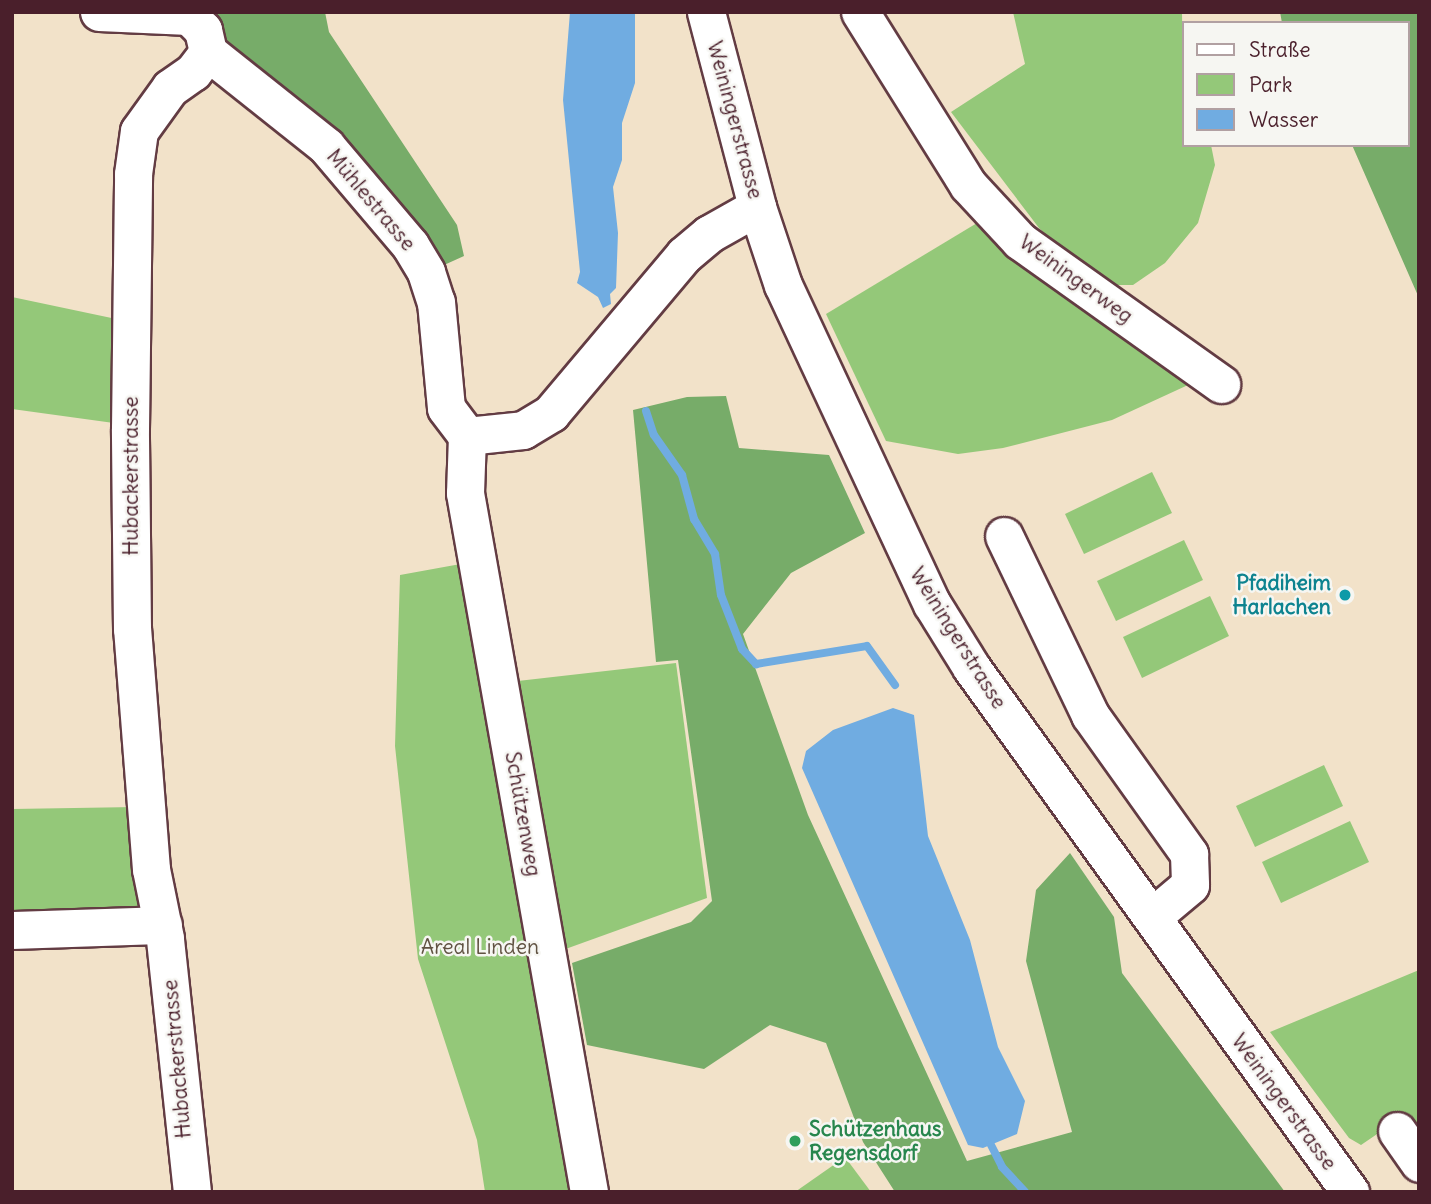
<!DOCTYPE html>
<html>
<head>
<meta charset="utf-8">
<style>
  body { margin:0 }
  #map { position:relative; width:1431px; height:1204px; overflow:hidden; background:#f2e2c9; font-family:Delius,sans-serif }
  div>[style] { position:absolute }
  .green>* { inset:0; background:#94c879 }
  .forest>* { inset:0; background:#77ac69 }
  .water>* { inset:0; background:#70ace1 }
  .stream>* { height:8px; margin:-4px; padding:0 4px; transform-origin:4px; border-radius:4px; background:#70ace1 }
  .roads { filter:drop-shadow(2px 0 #633c43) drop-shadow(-2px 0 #633c43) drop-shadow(0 2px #633c43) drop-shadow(0 -2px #633c43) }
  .minor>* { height:37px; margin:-18.5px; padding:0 18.5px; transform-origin:18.5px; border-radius:18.5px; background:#fff }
  .dots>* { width:19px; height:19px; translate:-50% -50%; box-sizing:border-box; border:4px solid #f6f6f2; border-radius:50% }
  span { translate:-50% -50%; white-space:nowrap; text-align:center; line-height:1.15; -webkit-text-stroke:5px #f6f6f2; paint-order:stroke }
  .street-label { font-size:21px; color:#4a1f2b }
  .culture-label { font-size:21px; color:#0d838f; font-weight:700 }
  .right { translate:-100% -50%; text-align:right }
  .park-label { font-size:21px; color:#605242 }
  .leisure-label { font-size:21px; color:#27864d; font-weight:700 }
  .left { translate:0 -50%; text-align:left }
  .frame { position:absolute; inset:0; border:14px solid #4a1f2b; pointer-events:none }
  .legend { position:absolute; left:1182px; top:21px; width:228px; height:126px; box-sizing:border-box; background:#f6f6f2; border:2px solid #b1a0a2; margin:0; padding:9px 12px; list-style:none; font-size:21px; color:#4a1f2b }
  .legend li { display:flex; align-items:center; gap:14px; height:35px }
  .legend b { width:35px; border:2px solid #b1a0a2 }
</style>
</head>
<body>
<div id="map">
  <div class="green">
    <i style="clip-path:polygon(1013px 12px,1182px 12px,1184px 145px,1211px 145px,1215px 165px,1198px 223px,1165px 263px,1133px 285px,1104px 285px,1072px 260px,1039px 228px,951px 112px,1025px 64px)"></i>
    <i style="clip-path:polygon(987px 217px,1122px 328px,1188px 385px,1112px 420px,1003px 448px,958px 454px,886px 441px,826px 314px)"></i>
    <i style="clip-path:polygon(12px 297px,121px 320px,121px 424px,12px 409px)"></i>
    <i style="clip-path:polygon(1152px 472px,1172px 513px,1084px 554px,1065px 514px)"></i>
    <i style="clip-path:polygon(1184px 540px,1203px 580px,1116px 621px,1097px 581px)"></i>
    <i style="clip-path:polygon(477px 561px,583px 1192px,485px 1192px,477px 1140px,418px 959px,395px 746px,400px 575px)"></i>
    <i style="clip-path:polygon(1210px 596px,1229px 636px,1142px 678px,1123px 637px)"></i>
    <i style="clip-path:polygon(676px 663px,707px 898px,560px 951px,509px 682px)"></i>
    <i style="clip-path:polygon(1324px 765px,1343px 806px,1255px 847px,1236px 806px)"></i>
    <i style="clip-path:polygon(136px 807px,147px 918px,14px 923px,12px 809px)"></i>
    <i style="clip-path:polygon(1350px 821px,1369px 862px,1281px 903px,1262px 862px)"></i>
    <i style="clip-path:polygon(1419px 970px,1419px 1142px,1386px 1128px,1361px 1145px,1349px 1138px,1270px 1032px)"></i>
    <i style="clip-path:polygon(845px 1157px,871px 1192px,795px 1192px)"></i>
  </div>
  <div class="forest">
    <i style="clip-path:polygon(210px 12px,325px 12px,329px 32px,457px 225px,464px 256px,433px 270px,224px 54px,224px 35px)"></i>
    <i style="clip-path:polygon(1280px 12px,1419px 12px,1419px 298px,1352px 145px,1408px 145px,1408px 23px,1282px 23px)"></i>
    <i style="clip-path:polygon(726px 396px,739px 448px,829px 455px,865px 533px,791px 573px,743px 634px,808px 815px,967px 1161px,1072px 1132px,1026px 961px,1036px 890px,1070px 853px,1114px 917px,1122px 973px,1285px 1192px,895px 1192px,863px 1142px,826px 1043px,770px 1025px,704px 1069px,587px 1045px,572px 963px,691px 922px,712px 901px,678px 660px,656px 662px,633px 410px,687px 397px)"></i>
  </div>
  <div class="water">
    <i style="clip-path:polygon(570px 12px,635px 12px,635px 83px,622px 123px,622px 160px,613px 187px,618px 233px,616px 288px,610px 294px,611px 304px,603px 308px,598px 297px,577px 283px,580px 272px,563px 100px)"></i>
    <i style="clip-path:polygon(893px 708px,914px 715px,928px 836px,970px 940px,998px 1047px,1025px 1101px,1017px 1134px,983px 1148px,968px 1145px,802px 768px,806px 751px,833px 730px)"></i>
  </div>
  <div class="stream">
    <i style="left:646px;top:411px;width:25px;rotate:72deg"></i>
    <i style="left:654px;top:435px;width:49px;rotate:55deg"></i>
    <i style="left:682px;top:475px;width:46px;rotate:74.7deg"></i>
    <i style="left:694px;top:519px;width:41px;rotate:59deg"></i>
    <i style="left:715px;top:554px;width:41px;rotate:81.7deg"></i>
    <i style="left:721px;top:595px;width:58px;rotate:68.7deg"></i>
    <i style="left:742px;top:649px;width:21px;rotate:47deg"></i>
    <i style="left:756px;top:664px;width:112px;rotate:-9.2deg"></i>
    <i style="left:867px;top:646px;width:48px;rotate:54.3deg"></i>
    <i style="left:991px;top:1145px;width:25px;rotate:63deg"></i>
    <i style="left:1002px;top:1167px;width:34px;rotate:47deg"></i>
  </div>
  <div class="roads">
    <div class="minor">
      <i style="left:99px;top:12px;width:90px;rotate:2.5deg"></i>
      <i style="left:189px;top:16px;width:20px;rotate:45deg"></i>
      <i style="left:203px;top:30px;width:23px;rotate:77deg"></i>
      <i style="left:208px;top:52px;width:151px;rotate:38.5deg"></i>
      <i style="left:326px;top:146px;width:130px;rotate:49.7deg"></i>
      <i style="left:410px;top:245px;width:31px;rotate:59deg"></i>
      <i style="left:426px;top:272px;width:32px;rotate:72deg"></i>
      <i style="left:436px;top:302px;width:106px;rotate:84.6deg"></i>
      <i style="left:446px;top:408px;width:35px;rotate:53deg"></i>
      <i style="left:706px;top:12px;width:202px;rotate:75.3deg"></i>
      <i style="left:757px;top:207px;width:82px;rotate:71.6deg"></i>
      <i style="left:783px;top:285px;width:352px;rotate:65deg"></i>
      <i style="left:932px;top:604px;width:74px;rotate:58.2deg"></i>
      <i style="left:971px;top:667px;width:648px;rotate:54.17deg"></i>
      <i style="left:860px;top:12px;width:204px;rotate:58deg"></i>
      <i style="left:968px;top:185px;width:76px;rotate:47.1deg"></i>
      <i style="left:1020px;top:241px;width:247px;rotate:35.4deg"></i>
      <i style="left:467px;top:436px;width:57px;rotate:92deg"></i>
      <i style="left:465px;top:493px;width:710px;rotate:79.94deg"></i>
      <i style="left:467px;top:436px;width:56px;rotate:-6.1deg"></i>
      <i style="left:523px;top:430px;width:33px;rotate:-31deg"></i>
      <i style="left:551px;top:413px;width:207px;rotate:-49.9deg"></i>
      <i style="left:684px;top:255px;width:33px;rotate:-40deg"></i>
      <i style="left:709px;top:234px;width:55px;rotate:-29.4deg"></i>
      <i style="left:1004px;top:536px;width:199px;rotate:64.3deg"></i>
      <i style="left:1090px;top:715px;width:171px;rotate:54.5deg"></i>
      <i style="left:1189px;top:854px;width:31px;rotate:88deg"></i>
      <i style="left:1190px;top:885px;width:50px;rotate:139.9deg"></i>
      <i style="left:12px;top:930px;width:151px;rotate:-1.9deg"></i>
      <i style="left:1397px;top:1131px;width:39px;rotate:55deg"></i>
      <i style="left:192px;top:1192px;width:255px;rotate:-96.1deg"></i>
      <i style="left:165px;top:938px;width:70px;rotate:-101.5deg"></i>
      <i style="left:151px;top:869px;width:241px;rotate:-94.5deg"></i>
      <i style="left:132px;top:629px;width:200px;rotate:-90.6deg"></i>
      <i style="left:130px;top:429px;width:255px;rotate:-89.3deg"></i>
      <i style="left:133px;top:174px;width:43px;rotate:-82.1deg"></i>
      <i style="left:139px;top:131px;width:53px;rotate:-54.2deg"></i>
      <i style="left:170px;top:88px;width:28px;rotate:-35deg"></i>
      <i style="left:193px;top:72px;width:25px;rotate:-53deg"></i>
    </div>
  </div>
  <div class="dots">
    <i style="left:1345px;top:595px;background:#0f9aa8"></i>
    <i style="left:795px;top:1141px;background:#2e9e5b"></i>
  </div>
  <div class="street-label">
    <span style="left:735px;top:120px;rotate:75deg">Weiningerstrasse</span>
    <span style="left:371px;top:200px;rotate:50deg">Mühlestrasse</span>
    <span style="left:1076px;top:279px;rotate:36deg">Weiningerweg</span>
    <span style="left:131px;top:476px;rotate:-90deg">Hubackerstrasse</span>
    <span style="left:958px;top:638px;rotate:58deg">Weiningerstrasse</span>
    <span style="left:523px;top:814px;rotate:80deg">Schützenweg</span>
    <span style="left:177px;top:1059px;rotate:-95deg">Hubackerstrasse</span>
    <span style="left:1284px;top:1102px;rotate:54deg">Weiningerstrasse</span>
  </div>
  <div class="culture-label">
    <span class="right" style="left:1331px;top:595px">Pfadiheim<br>Harlachen</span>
  </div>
  <div class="park-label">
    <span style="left:480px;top:947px">Areal Linden</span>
  </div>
  <div class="leisure-label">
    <span class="left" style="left:809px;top:1141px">Schützenhaus<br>Regensdorf</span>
  </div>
  <div class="frame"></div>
  <ul class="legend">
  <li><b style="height:9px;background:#fff"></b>Straße</li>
  <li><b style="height:19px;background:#94c879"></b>Park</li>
  <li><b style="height:19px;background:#70ace1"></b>Wasser</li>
  </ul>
</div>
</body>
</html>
